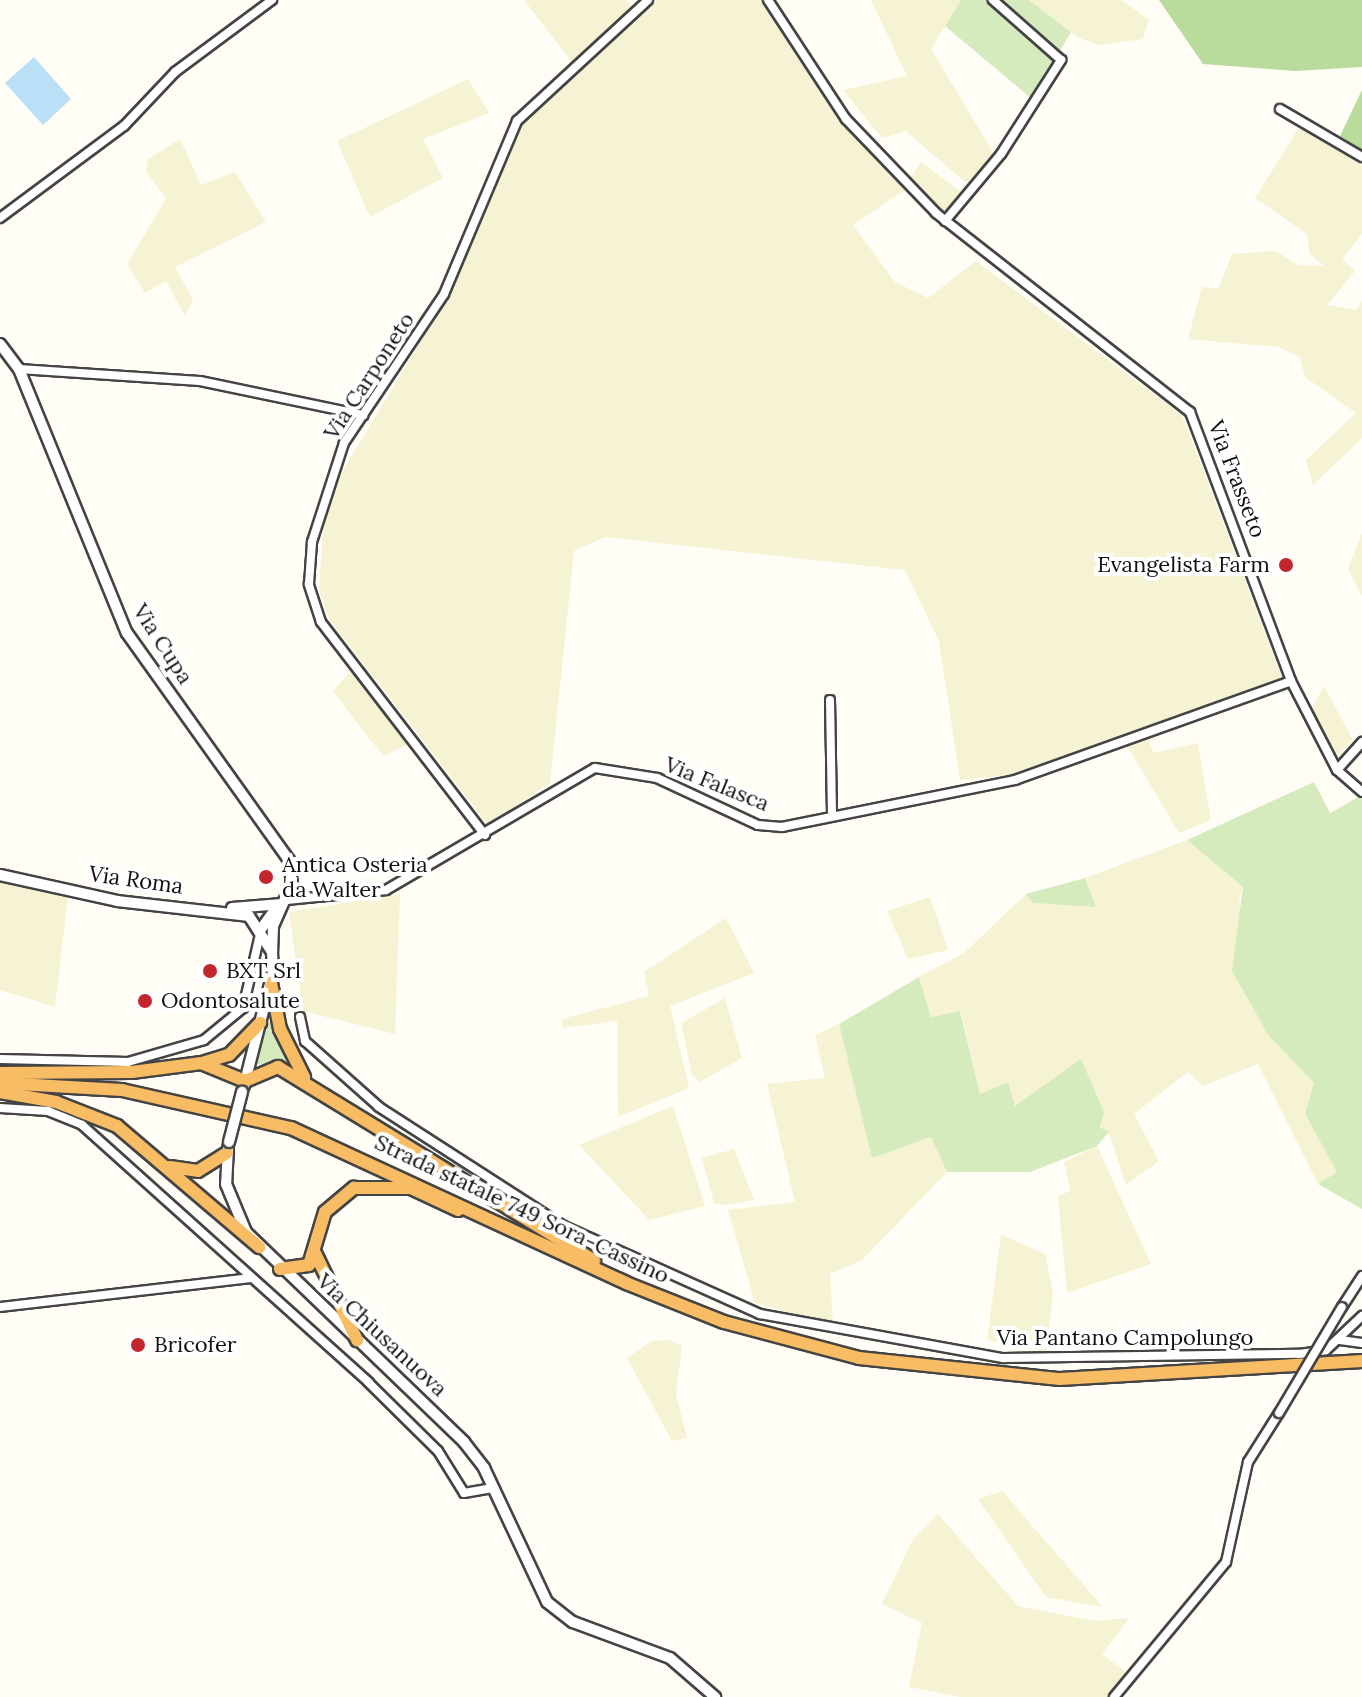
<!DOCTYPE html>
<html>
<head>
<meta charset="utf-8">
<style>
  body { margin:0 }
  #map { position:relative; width:1362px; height:1697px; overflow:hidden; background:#fffdf5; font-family:Lora,serif }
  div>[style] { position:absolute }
  .farmland>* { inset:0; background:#f6f3d4 }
  .green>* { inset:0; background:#d5ebbd }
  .forest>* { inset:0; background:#b9dc9c }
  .water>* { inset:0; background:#b9e0f7 }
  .roads { filter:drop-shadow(2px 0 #444) drop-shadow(-2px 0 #444) drop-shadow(0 2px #444) drop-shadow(0 -2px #444) }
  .minor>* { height:8px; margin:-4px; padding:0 4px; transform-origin:4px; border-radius:4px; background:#fff }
  .tertiary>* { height:10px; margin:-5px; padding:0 5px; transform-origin:5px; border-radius:5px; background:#fff }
  .trunk>* { height:12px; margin:-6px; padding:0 6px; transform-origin:6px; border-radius:6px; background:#f7bc64 }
  .bridges { filter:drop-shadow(2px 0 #444) drop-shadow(-2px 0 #444) drop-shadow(0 2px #444) drop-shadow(0 -2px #444) }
  .minor-bridge>* { height:8px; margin:-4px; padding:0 4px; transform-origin:4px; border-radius:4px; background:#fff }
  .tertiary-bridge>* { height:10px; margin:-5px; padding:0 5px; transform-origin:5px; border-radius:5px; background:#fff }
  .dots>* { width:22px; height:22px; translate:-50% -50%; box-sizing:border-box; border:4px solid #fff; border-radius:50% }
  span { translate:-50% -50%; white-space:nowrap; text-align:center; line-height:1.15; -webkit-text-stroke:8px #fff; paint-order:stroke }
  .street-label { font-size:22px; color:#111 }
  .poi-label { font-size:22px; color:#111 }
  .right { translate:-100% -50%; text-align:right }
  .left { translate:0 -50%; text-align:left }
</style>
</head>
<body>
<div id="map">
  <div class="farmland">
    <i style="clip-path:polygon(524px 0,626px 0,634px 8px,573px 64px)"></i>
    <i style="clip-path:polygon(658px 0,765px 0,818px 88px,908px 188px,853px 225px,895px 282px,928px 298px,976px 261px,1182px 415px,1282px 678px,1011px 775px,960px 780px,939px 641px,905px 570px,605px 537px,574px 551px,550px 783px,488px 825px,329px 619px,319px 590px,323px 531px,333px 487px,445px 301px,520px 127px)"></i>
    <i style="clip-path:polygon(871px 0,961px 0,931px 49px,994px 154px,966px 183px,906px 131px,882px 138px,843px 90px,907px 76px)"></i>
    <i style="clip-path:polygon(1029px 0,1122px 0,1149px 20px,1143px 39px,1099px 45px,1079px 38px)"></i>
    <i style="clip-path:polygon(468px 79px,489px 113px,423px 139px,443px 178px,370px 217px,337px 141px)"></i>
    <i style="clip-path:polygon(1302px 123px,1362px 163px,1362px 234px,1342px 259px,1355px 271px,1327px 305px,1356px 310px,1362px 301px,1362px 438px,1313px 485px,1306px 460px,1356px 413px,1305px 377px,1300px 357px,1278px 347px,1188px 339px,1202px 287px,1218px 289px,1232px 254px,1276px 251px,1298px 265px,1324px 266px,1310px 254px,1307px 234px,1255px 198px)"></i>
    <i style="clip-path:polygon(180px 139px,201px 185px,235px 172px,266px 222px,175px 267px,193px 300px,185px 316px,166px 281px,145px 293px,127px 264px,166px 199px,146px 171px,148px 159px)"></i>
    <i style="clip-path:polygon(921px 162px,962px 193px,945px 216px,909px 180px)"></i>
    <i style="clip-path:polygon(1362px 533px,1362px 596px,1348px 569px)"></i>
    <i style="clip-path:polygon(352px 670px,356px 673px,411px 743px,384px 756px,366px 735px,333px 691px)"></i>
    <i style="clip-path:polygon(1324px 686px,1353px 740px,1334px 760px,1309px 714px)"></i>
    <i style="clip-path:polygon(1146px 736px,1154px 753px,1198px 743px,1211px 820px,1179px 833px,1125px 742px)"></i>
    <i style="clip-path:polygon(1187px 840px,1243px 887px,1239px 900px,1269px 1036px,1314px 1083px,1305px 1114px,1338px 1172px,1318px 1184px,1258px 1064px,1203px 1086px,1188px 1072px,1134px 1114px,1159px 1161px,1126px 1185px,1109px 1133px,1047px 1085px,1014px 1106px,980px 1094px,961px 1011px,931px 1017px,919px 977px,964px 953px,1026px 894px,1033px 903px,1096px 906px,1085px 878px)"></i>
    <i style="clip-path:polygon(0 881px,68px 895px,55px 1007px,0 990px)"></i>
    <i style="clip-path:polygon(400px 894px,395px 1034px,303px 1011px,289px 912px)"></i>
    <i style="clip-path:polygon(930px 897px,948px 950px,908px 959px,887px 911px)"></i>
    <i style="clip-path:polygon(726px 918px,754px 973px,670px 1006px,689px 1088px,618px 1117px,617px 1021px,563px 1028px,562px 1019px,649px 996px,644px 972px)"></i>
    <i style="clip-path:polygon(725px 998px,742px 1058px,700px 1082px,692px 1075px,681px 1023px)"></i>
    <i style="clip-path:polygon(839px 1024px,872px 1157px,932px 1137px,947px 1172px,862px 1260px,830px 1274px,833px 1325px,755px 1303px,728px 1210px,795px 1202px,767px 1084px,825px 1078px,815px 1035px)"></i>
    <i style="clip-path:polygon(673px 1106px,705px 1206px,649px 1220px,579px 1145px)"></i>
    <i style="clip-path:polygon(1097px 1146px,1151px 1264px,1067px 1293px,1058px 1196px,1070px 1191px,1064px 1162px)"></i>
    <i style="clip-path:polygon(734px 1149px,754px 1200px,723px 1205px,714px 1203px,702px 1158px)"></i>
    <i style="clip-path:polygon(1001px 1235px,1045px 1254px,1053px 1293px,1046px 1352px,987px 1340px)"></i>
    <i style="clip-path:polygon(668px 1340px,682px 1346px,676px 1394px,687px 1438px,672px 1441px,627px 1358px,652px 1341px)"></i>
    <i style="clip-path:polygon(1003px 1491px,1021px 1513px,1103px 1607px,1046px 1597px,978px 1499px)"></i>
    <i style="clip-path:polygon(938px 1514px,1018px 1606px,1095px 1621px,1129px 1618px,1102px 1654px,1128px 1674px,1109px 1697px,961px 1697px,909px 1687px,922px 1623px,882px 1604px,913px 1539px)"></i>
  </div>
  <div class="green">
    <i style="clip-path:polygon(961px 0,1029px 0,1071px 32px,1032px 99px,945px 26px)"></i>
    <i style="clip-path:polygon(1314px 782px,1330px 813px,1362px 795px,1362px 1209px,1318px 1184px,1337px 1172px,1305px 1114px,1314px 1083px,1269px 1036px,1232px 971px,1243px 887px,1187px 840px)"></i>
    <i style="clip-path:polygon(1085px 878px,1096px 907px,1033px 903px,1026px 894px)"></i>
    <i style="clip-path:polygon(919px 977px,931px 1017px,960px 1011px,980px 1094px,1008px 1082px,1015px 1106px,1081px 1059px,1104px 1112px,1100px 1127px,1109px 1132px,1097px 1146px,1030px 1172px,947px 1172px,931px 1137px,872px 1158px,839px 1024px)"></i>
    <i style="clip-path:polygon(270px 1020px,273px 1022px,289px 1064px,254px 1064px)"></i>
  </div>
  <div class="forest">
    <i style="clip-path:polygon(1159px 0,1362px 0,1362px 67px,1295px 71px,1203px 64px)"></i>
    <i style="clip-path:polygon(1362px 90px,1362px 151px,1340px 136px)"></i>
  </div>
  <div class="water">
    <i style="clip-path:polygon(34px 57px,71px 99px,43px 125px,5px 83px)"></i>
  </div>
  <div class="roads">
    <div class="minor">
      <i style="left:768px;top:0;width:142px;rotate:56.8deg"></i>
      <i style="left:846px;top:119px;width:130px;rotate:46.2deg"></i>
      <i style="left:936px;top:213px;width:323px;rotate:38.1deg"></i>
      <i style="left:1190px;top:412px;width:287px;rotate:69.4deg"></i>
      <i style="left:1291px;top:681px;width:100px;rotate:62.7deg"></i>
      <i style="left:1337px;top:770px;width:33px;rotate:41deg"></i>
      <i style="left:1280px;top:109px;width:95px;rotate:30.3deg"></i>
      <i style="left:0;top:218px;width:154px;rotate:-36.6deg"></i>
      <i style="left:124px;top:126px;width:74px;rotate:-46.6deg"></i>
      <i style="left:175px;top:72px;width:121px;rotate:-36.6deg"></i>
      <i style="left:945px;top:221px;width:87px;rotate:-50.1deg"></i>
      <i style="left:1001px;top:154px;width:112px;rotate:-57.4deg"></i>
      <i style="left:1061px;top:60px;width:91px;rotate:-138.6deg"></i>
      <i style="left:19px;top:369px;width:181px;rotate:3.8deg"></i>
      <i style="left:200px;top:381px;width:167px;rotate:11.8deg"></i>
      <i style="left:830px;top:700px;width:112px;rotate:89deg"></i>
      <i style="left:1337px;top:770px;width:38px;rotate:-48deg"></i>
      <i style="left:485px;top:835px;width:269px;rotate:-127.6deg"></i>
      <i style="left:321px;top:622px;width:40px;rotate:-108deg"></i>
      <i style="left:309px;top:584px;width:42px;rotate:-85.9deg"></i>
      <i style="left:312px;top:542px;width:104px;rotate:-72.1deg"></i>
      <i style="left:344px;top:443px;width:179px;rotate:-56.1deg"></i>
      <i style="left:444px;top:294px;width:188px;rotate:-67.1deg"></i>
      <i style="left:517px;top:121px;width:178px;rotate:-42.7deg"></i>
      <i style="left:286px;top:900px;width:100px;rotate:-5.7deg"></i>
      <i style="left:386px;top:890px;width:242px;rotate:-30.3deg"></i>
      <i style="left:595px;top:768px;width:63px;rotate:9.2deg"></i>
      <i style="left:657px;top:778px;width:111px;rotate:25deg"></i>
      <i style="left:758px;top:825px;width:24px;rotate:5deg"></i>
      <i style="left:782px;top:827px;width:238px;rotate:-11.4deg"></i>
      <i style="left:1015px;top:780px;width:293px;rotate:-19.7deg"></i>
      <i style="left:300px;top:1017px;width:25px;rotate:78deg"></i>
      <i style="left:305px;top:1041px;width:99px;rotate:41.7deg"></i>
      <i style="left:379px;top:1107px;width:220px;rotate:32.8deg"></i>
      <i style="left:564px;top:1226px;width:215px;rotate:24.2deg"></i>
      <i style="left:760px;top:1314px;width:247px;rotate:10.3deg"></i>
      <i style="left:1003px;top:1358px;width:296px;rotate:-0.8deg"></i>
      <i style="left:1299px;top:1354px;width:27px;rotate:-8deg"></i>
      <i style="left:1326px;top:1350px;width:50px;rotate:-43.4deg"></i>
      <i style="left:0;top:1059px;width:128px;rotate:1.3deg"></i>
      <i style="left:128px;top:1062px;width:79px;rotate:-16.1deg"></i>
      <i style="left:204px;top:1040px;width:50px;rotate:-39.4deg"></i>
      <i style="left:243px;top:1008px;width:80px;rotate:-77deg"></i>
      <i style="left:0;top:1108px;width:48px;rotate:3.6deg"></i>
      <i style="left:48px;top:1111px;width:37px;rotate:22deg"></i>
      <i style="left:82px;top:1125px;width:385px;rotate:41.9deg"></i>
      <i style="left:368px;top:1382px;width:98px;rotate:44.6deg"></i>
      <i style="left:438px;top:1451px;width:49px;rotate:58.2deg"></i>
      <i style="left:464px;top:1493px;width:29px;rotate:-10deg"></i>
      <i style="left:0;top:1307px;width:251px;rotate:-6.6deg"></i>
      <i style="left:1342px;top:1307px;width:37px;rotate:-57deg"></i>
      <i style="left:1340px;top:1340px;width:22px;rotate:8deg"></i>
      <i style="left:1114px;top:1697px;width:175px;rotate:-50.3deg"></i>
      <i style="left:1226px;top:1562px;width:102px;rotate:-77.6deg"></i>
      <i style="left:1248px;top:1462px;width:58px;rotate:-57.7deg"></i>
    </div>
    <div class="tertiary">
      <i style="left:0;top:344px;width:31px;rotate:53deg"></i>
      <i style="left:19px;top:369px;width:285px;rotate:67.8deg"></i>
      <i style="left:127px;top:633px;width:279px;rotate:54.5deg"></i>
      <i style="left:289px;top:860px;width:23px;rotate:83deg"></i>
      <i style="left:292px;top:883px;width:47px;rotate:113.8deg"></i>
      <i style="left:273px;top:926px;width:26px;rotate:92deg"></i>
      <i style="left:0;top:875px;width:120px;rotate:12.5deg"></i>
      <i style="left:117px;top:901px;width:133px;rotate:6.5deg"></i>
      <i style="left:249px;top:916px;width:43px;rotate:57.4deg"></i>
      <i style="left:272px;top:952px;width:20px;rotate:87deg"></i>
      <i style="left:273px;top:972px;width:118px;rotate:104.3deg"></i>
      <i style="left:232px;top:908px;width:50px;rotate:-4.6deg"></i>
      <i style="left:261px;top:929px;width:29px;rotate:-54deg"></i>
      <i style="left:228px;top:1148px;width:36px;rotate:93deg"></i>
      <i style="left:226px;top:1184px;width:52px;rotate:67.4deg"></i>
      <i style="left:246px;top:1232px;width:303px;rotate:43.9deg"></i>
      <i style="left:464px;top:1442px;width:33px;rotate:52deg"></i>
      <i style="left:484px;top:1468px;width:148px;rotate:64.8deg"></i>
      <i style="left:547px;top:1602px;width:33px;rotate:38deg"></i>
      <i style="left:573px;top:1622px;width:103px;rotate:20.4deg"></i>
      <i style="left:670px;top:1658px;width:60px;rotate:40.9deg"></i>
    </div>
    <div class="trunk">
      <i style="left:271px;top:983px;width:47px;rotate:78.9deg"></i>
      <i style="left:280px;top:1029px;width:54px;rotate:63.4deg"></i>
      <i style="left:202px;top:1063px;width:28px;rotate:-17deg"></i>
      <i style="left:229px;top:1055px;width:45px;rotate:-45.9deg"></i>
      <i style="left:0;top:1073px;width:132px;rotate:-0.4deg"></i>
      <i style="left:132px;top:1072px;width:70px;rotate:-7.4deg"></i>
      <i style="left:201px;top:1063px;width:48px;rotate:22.2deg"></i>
      <i style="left:245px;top:1081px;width:36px;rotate:-23deg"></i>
      <i style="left:278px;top:1067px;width:371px;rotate:31.5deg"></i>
      <i style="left:0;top:1083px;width:122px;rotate:3.3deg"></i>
      <i style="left:122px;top:1090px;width:173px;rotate:12.7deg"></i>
      <i style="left:291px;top:1128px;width:369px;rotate:24.8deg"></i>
      <i style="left:626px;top:1283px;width:105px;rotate:21.7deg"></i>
      <i style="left:724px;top:1322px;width:140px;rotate:14.9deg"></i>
      <i style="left:859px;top:1358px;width:202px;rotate:6deg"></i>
      <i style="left:1060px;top:1379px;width:303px;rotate:-3.4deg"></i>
      <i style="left:0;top:1092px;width:57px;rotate:10.1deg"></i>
      <i style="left:56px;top:1102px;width:66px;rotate:21.5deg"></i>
      <i style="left:117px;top:1126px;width:187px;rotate:40.4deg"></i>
      <i style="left:170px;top:1167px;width:28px;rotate:8deg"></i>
      <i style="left:198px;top:1171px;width:34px;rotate:-32deg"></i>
      <i style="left:315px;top:1253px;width:97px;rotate:64.2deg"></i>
      <i style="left:280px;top:1269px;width:29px;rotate:-8deg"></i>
      <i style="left:309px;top:1265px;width:55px;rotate:-73.2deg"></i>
      <i style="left:325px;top:1212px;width:38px;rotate:-40deg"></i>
      <i style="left:354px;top:1188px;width:57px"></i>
      <i style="left:411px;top:1188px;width:52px;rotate:25.1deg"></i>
    </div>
  </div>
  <div class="bridges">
    <div class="minor-bridge">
      <i style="left:1279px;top:1413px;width:123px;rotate:-59.3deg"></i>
    </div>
    <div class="tertiary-bridge">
      <i style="left:229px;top:1142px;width:52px;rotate:-75.4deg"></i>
    </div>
  </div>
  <div class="dots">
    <i style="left:1286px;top:565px;background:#c4262e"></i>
    <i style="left:266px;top:877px;background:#c4262e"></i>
    <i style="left:210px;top:971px;background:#c4262e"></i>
    <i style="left:145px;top:1001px;background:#c4262e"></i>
    <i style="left:138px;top:1345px;background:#c4262e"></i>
  </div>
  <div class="street-label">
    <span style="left:369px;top:376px;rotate:-57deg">Via Carponeto</span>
    <span style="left:1237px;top:479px;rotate:69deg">Via Frasseto</span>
    <span style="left:163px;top:644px;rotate:57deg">Via Cupa</span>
    <span style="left:717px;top:784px;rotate:22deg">Via Falasca</span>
    <span style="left:136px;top:880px;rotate:8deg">Via Roma</span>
    <span style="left:522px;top:1209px;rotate:25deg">Strada statale 749 Sora-Cassino</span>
    <span style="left:382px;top:1335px;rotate:43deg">Via Chiusanuova</span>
    <span style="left:1125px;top:1338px">Via Pantano Campolungo</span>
  </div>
  <div class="poi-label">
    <span class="right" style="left:1270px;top:565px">Evangelista Farm</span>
    <span class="left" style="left:282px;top:877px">Antica Osteria<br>da Walter</span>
    <span class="left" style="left:226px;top:971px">BXT Srl</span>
    <span class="left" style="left:161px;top:1001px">Odontosalute</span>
    <span class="left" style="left:154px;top:1345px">Bricofer</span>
  </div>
</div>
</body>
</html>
